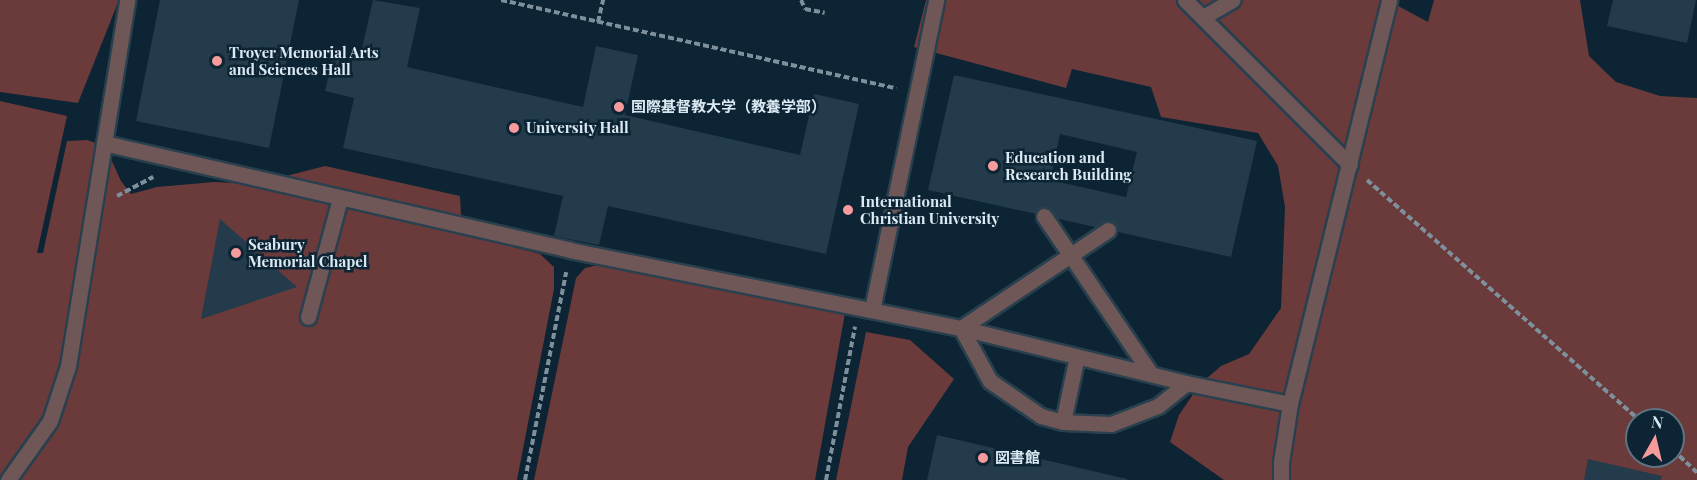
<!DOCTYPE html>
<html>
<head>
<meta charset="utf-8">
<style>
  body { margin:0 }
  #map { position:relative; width:1697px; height:480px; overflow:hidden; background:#0c2433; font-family:"Playfair Display","Noto Sans JP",serif }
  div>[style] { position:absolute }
  .green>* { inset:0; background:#6b3a3b }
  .building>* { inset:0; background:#233b4b }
  .path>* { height:4px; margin-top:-2px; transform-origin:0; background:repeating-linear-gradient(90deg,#7d909c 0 6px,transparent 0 9px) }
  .roads { filter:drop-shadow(2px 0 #29404e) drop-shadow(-2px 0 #29404e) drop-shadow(0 2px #29404e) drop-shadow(0 -2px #29404e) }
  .minor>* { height:15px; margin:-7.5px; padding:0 7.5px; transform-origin:7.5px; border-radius:7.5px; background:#6f5757 }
  .dots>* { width:16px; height:16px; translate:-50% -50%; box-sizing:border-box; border:3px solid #0c2433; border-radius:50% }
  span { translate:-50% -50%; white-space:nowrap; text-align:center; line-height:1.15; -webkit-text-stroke:5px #0c2433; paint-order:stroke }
  .poi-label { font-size:15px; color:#dbe9f3; font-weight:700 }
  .left { translate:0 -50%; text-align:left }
  .north { position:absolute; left:1625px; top:408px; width:60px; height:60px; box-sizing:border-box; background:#0c2433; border:2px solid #5f7380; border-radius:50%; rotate:8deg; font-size:16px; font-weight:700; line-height:24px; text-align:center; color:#dbe9f3 }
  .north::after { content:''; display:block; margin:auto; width:21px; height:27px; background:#f59b9c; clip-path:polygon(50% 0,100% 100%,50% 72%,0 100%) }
</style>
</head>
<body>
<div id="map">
  <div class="green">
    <i style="clip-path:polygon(0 0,119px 0,78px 103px,0 92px)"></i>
    <i style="clip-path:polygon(evenodd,926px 0,1387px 0,1428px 22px,1434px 0,1580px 0,1589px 56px,1616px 82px,1660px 96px,1697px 98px,1697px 480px,1224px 480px,1170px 442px,1179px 415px,1200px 384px,1221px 366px,1249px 354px,1281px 308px,1285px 207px,1278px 166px,1258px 133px,1161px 117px,1151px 87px,1072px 69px,1066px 88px,914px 47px,926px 0,1637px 420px,1673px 420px,1673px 456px,1637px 456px,1637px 420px)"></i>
    <i style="clip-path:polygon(0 101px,67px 116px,37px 253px,43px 253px,67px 141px,87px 140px,105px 146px,121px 181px,131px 194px,157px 187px,214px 182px,255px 184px,325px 166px,460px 196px,462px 234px,540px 254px,554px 267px,554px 289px,517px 480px,0 480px)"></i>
    <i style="clip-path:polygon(598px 265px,845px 313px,815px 480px,534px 480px,576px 278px,585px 268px)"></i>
    <i style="clip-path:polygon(866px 332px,910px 340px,954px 379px,908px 447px,902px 480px,836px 480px)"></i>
  </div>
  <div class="building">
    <i style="clip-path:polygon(160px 0,299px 0,269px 148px,136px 121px)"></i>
    <i style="clip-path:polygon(373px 0,420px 8px,407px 67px,583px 107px,596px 46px,638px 55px,625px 115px,800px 155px,814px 94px,859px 104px,826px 254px,608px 206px,599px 245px,554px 236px,563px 196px,343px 148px,354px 98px,325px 91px,334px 52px,360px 57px)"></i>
    <i style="clip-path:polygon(1613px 0,1696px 0,1687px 43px,1607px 26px)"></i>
    <i style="clip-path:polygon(evenodd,954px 75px,1257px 141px,1231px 257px,928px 190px,954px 75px,1060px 134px,1137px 152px,1126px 197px,1050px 180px,1060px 134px)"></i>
    <i style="clip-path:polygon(220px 219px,297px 287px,201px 319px)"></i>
    <i style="clip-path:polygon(937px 435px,1127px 479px,1127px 480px,927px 480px)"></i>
    <i style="clip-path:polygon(1588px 459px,1662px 476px,1661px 480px,1584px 480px)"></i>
  </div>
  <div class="path">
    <i style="left:501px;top:0;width:405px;rotate:12.6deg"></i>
    <i style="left:801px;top:0;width:10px;rotate:66deg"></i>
    <i style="left:805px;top:9px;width:20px;rotate:11deg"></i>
    <i style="left:598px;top:22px;width:23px;rotate:-77deg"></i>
    <i style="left:1367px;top:180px;width:363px;rotate:41.4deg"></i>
    <i style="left:117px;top:196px;width:41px;rotate:-27.8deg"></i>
    <i style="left:1673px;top:450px;width:33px;rotate:43deg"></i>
    <i style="left:525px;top:480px;width:212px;rotate:-78.8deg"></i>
    <i style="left:826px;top:480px;width:156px;rotate:-79.3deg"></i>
  </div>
  <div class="roads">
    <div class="minor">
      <i style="left:1185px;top:0;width:233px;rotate:45deg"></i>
      <i style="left:1203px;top:17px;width:34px;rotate:-30deg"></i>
      <i style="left:104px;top:143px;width:478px;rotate:12.9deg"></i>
      <i style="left:570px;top:250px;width:399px;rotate:11.3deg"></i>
      <i style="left:961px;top:328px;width:232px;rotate:13.7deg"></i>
      <i style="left:1186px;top:383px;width:106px;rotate:11.4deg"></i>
      <i style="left:1044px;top:216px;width:191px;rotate:55.9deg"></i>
      <i style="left:1108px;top:230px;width:177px;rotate:146.3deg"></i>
      <i style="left:961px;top:328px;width:60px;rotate:61.3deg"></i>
      <i style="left:990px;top:381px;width:62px;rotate:34.5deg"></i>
      <i style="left:1041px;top:416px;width:23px;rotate:15deg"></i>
      <i style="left:1063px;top:422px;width:48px;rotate:2.4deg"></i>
      <i style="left:1111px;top:424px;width:50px;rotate:-21deg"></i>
      <i style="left:1158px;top:406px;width:36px;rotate:-39deg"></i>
      <i style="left:872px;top:310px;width:317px;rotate:-78.3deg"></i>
      <i style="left:308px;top:317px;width:123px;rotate:-74.9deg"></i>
      <i style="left:1063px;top:422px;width:67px;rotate:-78deg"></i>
      <i style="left:8px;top:480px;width:72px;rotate:-54.6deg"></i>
      <i style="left:50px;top:421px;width:58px;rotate:-71.9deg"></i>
      <i style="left:68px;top:366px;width:371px;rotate:-80.8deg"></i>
      <i style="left:1281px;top:480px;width:18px;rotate:-90deg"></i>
      <i style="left:1281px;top:462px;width:59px;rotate:-81.2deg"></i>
      <i style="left:1290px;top:404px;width:416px;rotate:-76.2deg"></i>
    </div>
  </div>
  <div class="dots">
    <i style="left:217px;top:61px;background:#f59b9c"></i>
    <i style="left:619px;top:107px;background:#f59b9c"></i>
    <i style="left:514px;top:128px;background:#f59b9c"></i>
    <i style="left:993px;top:166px;background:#f59b9c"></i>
    <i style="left:848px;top:210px;background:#f59b9c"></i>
    <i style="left:236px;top:253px;background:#f59b9c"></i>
    <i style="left:983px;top:458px;background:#f59b9c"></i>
  </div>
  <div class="poi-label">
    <span class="left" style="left:229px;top:61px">Troyer Memorial Arts<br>and Sciences Hall</span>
    <span class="left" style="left:631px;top:107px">国際基督教大学（教養学部）</span>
    <span class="left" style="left:526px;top:128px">University Hall</span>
    <span class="left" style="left:1005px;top:166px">Education and<br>Research Building</span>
    <span class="left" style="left:860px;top:210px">International<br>Christian University</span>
    <span class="left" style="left:248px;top:253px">Seabury<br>Memorial Chapel</span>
    <span class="left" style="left:995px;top:458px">図書館</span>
  </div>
  <div class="north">N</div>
</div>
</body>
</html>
